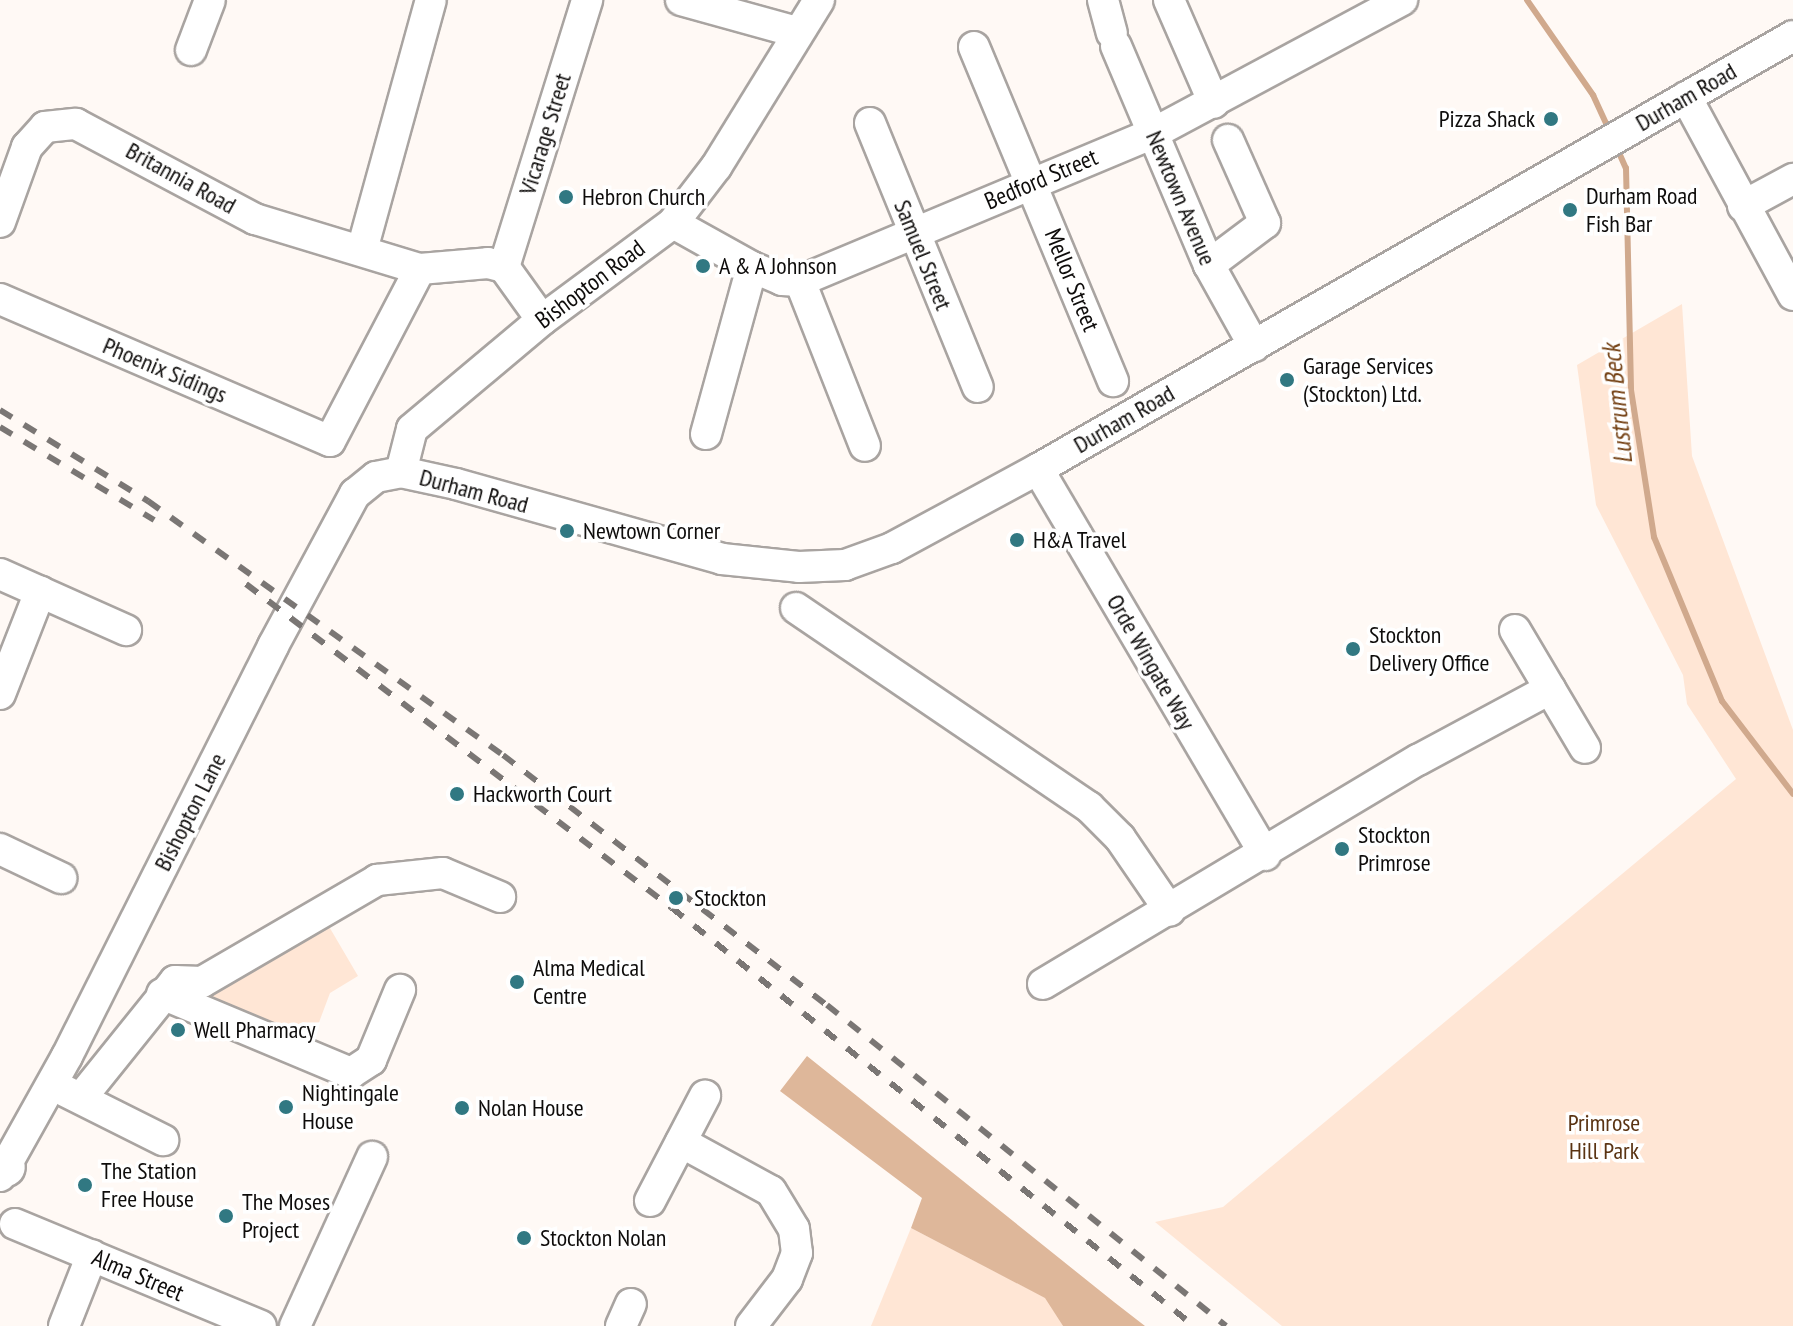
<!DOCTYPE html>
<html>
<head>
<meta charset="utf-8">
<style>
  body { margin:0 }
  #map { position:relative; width:1793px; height:1326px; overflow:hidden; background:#fff9f5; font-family:"PT Sans Narrow",sans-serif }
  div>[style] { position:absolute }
  .green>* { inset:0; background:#ffe6d5 }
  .forest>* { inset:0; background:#deb79a }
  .stream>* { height:6px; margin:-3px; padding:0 3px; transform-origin:3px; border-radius:3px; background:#d0a98d }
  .roads { filter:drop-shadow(2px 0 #a9a4a1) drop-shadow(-2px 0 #a9a4a1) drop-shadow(0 2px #a9a4a1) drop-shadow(0 -2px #a9a4a1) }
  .minor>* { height:30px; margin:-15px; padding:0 15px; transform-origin:15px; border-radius:15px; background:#fff }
  .major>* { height:38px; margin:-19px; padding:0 19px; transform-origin:19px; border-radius:19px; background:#fff }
  .rail>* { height:6px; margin-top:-3px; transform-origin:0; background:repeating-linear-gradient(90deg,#7a7674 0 14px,transparent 0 28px) }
  .dots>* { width:22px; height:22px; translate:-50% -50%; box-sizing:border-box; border:4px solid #fff; border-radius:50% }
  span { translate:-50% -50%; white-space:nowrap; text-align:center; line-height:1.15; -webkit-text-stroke:7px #fff; paint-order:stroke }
  .street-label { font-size:24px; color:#0e0c0b }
  .poi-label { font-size:24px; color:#0e0c0b }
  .right { translate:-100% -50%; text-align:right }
  .left { translate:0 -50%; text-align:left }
  .park-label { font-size:24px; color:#5a3312 }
  .water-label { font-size:26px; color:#744114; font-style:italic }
</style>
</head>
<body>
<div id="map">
  <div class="green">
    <i style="clip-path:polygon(1682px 304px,1692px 456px,1793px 730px,1793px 1326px,1282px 1326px,1155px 1222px,1223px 1207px,1736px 779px,1687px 704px,1683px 675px,1596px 505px,1577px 365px)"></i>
    <i style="clip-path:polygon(324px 918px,358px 976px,330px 993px,312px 1041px,213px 1002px,212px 987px)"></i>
    <i style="clip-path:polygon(911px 1228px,1046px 1298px,1063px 1326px,871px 1326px)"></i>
  </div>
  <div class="forest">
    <i style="clip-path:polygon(807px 1056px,1114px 1302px,1145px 1326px,1063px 1326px,1045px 1298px,911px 1228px,922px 1198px,780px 1091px)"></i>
  </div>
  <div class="stream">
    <i style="left:1527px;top:0;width:116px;rotate:55.2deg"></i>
    <i style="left:1593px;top:95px;width:41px;rotate:65.3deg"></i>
    <i style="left:1616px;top:146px;width:24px;rotate:66deg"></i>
    <i style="left:1626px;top:168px;width:222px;rotate:88.7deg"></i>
    <i style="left:1631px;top:390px;width:149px;rotate:81.1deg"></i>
    <i style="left:1654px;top:537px;width:178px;rotate:67.5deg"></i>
    <i style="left:1722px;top:701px;width:117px;rotate:52.6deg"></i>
  </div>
  <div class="roads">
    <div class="minor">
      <i style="left:681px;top:0;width:119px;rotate:15.5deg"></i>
      <i style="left:1103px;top:0;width:34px;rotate:75deg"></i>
      <i style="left:1169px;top:0;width:112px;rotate:66.4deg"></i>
      <i style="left:1116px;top:46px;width:238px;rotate:67deg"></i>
      <i style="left:1209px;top:265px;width:93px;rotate:60.9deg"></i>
      <i style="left:974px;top:47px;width:362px;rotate:67.4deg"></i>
      <i style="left:191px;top:50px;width:53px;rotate:-69.2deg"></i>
      <i style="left:1686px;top:97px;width:225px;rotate:61.6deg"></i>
      <i style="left:870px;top:123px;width:285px;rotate:67.8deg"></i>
      <i style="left:1743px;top:206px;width:57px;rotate:-28.4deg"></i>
      <i style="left:0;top:222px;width:80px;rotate:-70.2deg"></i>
      <i style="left:27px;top:147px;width:27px;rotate:-48deg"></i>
      <i style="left:45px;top:127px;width:31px;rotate:-6deg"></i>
      <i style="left:76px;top:124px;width:203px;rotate:28deg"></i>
      <i style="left:255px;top:219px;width:172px;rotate:16.9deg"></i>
      <i style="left:420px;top:269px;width:68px;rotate:-5deg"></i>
      <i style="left:488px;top:263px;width:16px;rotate:14deg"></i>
      <i style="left:504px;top:267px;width:65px;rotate:54.4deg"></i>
      <i style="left:673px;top:223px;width:90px;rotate:29.1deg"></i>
      <i style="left:752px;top:267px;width:33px;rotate:23deg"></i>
      <i style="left:782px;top:280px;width:18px;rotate:3deg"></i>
      <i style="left:800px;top:281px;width:381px;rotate:-22.7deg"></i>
      <i style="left:1152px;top:134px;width:284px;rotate:-28.2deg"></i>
      <i style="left:362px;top:250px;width:259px;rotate:-74.6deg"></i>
      <i style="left:1209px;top:265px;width:70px;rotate:-36.9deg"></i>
      <i style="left:1265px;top:223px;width:91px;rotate:-114deg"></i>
      <i style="left:504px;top:267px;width:280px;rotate:-72.7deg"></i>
      <i style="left:800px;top:281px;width:177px;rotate:68.5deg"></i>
      <i style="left:0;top:299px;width:359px;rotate:23.3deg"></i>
      <i style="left:330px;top:441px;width:194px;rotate:-62.4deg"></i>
      <i style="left:706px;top:434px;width:173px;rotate:-74.6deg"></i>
      <i style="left:1038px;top:469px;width:448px;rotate:59.5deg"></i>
      <i style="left:401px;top:472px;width:44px;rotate:-75.7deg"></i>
      <i style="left:412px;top:429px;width:170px;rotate:-40deg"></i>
      <i style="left:542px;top:320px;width:163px;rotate:-36.5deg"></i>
      <i style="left:673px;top:223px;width:71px;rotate:-52.5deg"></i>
      <i style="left:716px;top:167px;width:196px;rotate:-58.3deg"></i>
      <i style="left:0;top:574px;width:138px;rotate:24deg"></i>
      <i style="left:796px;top:608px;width:354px;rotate:34.2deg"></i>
      <i style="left:1089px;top:807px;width:44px;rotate:45deg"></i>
      <i style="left:1120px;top:838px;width:88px;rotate:55.6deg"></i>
      <i style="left:1515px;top:630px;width:137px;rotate:59.3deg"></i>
      <i style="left:0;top:694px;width:110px;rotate:-68.6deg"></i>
      <i style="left:0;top:849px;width:68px;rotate:25.4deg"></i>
      <i style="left:1043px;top:984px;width:437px;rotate:-30.9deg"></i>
      <i style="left:1418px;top:760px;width:150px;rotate:-28.3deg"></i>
      <i style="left:162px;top:994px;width:205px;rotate:22.7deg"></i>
      <i style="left:351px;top:1073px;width:24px;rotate:-33deg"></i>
      <i style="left:371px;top:1060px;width:76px;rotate:-67.5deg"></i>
      <i style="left:65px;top:1091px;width:110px;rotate:26.6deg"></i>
      <i style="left:81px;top:1098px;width:150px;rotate:-51.2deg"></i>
      <i style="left:175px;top:981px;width:27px;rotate:2deg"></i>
      <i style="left:202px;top:982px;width:203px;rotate:-30.2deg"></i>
      <i style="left:377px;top:880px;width:66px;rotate:-6.1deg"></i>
      <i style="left:443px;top:873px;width:62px;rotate:22.8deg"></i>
      <i style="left:681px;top:1142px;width:102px;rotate:28.6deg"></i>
      <i style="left:771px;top:1191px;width:44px;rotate:58.8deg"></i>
      <i style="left:794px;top:1229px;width:24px;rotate:83deg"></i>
      <i style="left:797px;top:1253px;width:28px;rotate:111deg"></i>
      <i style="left:787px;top:1279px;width:59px;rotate:127.5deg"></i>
      <i style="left:0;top:1176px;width:137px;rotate:-60.8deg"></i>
      <i style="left:67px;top:1056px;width:459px;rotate:-63.3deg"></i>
      <i style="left:273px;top:646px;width:173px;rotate:-61.7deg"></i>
      <i style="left:355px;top:494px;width:27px;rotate:-39deg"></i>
      <i style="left:376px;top:477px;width:25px;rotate:-11deg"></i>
      <i style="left:401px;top:472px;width:56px;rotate:12.3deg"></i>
      <i style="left:456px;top:484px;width:276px;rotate:15.7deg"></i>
      <i style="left:722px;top:559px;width:77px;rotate:5.9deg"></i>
      <i style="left:799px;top:567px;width:46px;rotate:-2.5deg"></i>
      <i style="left:845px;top:565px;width:50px;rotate:-19.9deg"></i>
      <i style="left:892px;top:548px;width:166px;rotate:-28.4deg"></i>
      <i style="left:1038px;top:469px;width:870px;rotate:-29.83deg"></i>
      <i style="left:650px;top:1201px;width:119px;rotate:-62.4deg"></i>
      <i style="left:15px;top:1224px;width:266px;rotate:22.5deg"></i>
      <i style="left:64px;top:1326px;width:76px;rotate:-68.5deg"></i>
      <i style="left:295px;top:1326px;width:186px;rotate:-65.5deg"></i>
      <i style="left:621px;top:1326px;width:24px;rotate:-66deg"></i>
    </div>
    <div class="major">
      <i style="left:0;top:1169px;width:6px;rotate:-18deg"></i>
    </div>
  </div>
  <div class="rail">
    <i style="left:0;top:410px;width:174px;rotate:31.6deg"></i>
    <i style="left:148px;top:501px;width:437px;rotate:35.6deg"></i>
    <i style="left:503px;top:755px;width:409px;rotate:37.7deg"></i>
    <i style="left:827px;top:1005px;width:512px;rotate:38.82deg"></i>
    <i style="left:0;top:427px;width:180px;rotate:31.1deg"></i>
    <i style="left:246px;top:584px;width:535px;rotate:37.26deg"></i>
    <i style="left:672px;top:908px;width:669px;rotate:38.69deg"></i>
  </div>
  <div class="dots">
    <i style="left:1551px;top:119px;background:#317882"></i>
    <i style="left:566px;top:197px;background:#317882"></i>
    <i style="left:1570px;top:210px;background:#317882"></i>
    <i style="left:703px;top:266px;background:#317882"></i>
    <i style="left:1287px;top:380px;background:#317882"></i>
    <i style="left:567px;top:531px;background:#317882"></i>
    <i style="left:1017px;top:540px;background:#317882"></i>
    <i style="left:1353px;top:649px;background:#317882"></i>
    <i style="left:457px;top:794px;background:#317882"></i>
    <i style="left:1342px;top:849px;background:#317882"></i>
    <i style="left:676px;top:898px;background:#317882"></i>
    <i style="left:517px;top:982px;background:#317882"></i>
    <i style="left:178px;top:1030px;background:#317882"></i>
    <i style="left:286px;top:1107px;background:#317882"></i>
    <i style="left:462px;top:1108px;background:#317882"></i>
    <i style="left:85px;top:1185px;background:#317882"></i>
    <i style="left:226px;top:1216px;background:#317882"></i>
    <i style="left:524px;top:1238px;background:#317882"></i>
  </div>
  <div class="street-label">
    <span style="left:1686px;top:97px;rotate:-30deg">Durham Road</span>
    <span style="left:545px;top:134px;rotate:-73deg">Vicarage Street</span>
    <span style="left:181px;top:178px;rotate:29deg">Britannia Road</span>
    <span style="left:1041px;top:179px;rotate:-23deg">Bedford Street</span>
    <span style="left:1181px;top:198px;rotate:67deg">Newtown Avenue</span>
    <span style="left:923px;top:255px;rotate:68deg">Samuel Street</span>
    <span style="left:1072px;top:280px;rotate:68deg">Mellor Street</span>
    <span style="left:590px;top:284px;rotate:-37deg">Bishopton Road</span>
    <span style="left:165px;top:370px;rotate:23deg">Phoenix Sidings</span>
    <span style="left:1124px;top:419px;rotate:-30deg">Durham Road</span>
    <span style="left:474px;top:491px;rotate:15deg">Durham Road</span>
    <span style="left:1151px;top:662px;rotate:60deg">Orde Wingate Way</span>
    <span style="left:190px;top:812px;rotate:-63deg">Bishopton Lane</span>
    <span style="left:138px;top:1275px;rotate:23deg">Alma Street</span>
  </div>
  <div class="poi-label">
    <span class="right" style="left:1535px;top:119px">Pizza Shack</span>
    <span class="left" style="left:1586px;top:210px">Durham Road<br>Fish Bar</span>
    <span class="left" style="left:582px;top:197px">Hebron Church</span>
    <span class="left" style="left:719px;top:266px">A &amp; A Johnson</span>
    <span class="left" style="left:1303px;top:380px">Garage Services<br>(Stockton) Ltd.</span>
    <span class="left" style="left:583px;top:531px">Newtown Corner</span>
    <span class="left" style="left:1033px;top:540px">H&amp;A Travel</span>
    <span class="left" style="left:1369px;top:649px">Stockton<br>Delivery Office</span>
    <span class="left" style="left:473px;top:794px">Hackworth Court</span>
    <span class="left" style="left:1358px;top:849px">Stockton<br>Primrose</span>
    <span class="left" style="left:694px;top:898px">Stockton</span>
    <span class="left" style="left:533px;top:982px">Alma Medical<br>Centre</span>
    <span class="left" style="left:194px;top:1030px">Well Pharmacy</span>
    <span class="left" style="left:302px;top:1107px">Nightingale<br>House</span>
    <span class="left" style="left:478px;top:1108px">Nolan House</span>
    <span class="left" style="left:101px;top:1185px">The Station<br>Free House</span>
    <span class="left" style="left:242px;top:1216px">The Moses<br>Project</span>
    <span class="left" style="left:540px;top:1238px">Stockton Nolan</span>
  </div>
  <div class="park-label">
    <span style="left:1604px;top:1137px">Primrose<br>Hill Park</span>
  </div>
  <div class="water-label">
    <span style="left:1617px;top:404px;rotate:-96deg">Lustrum Beck</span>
  </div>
</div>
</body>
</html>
